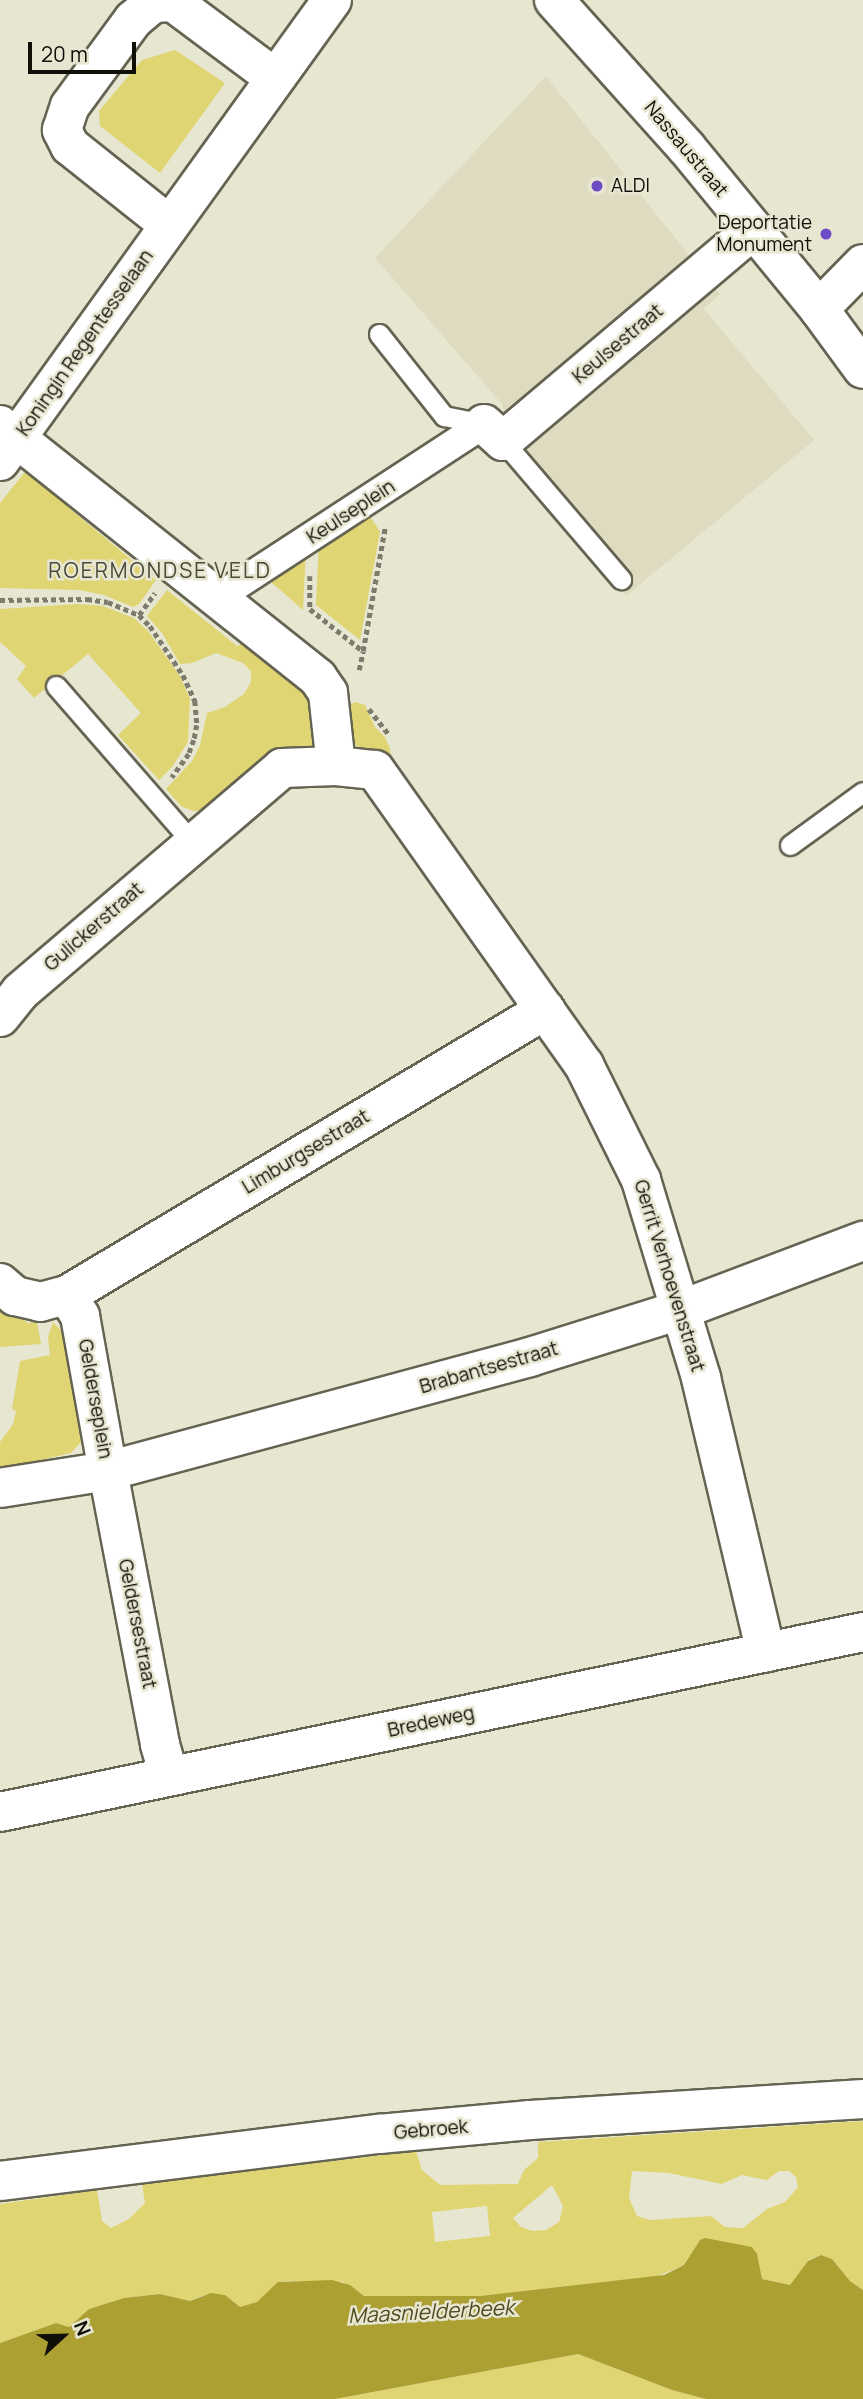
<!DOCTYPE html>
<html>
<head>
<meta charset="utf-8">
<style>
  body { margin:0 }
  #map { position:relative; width:863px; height:2399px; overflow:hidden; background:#e7e6d1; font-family:Manrope,sans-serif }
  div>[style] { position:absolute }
  .built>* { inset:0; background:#dedbc0 }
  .green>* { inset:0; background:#e0d573 }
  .water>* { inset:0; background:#aca032 }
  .path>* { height:4.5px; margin-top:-2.25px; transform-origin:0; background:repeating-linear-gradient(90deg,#7c7b6d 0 5px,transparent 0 8.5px) }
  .roads { filter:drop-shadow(2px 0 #656352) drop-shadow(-2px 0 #656352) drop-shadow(0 2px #656352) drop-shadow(0 -2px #656352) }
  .service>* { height:19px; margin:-9.5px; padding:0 9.5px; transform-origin:9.5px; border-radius:9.5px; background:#fff }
  .pedestrian>* { height:28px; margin:-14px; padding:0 14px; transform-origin:14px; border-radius:14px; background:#fff }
  .minor>* { height:38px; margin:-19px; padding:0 19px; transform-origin:19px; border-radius:19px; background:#fff }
  .tertiary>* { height:38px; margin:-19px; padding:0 19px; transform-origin:19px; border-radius:19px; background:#fff }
  .dots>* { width:19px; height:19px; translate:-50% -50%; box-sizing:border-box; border:4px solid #e7e6d1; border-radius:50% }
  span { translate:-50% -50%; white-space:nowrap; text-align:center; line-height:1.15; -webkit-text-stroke:5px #e7e6d1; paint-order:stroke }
  .street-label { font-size:19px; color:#100f08 }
  .poi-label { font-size:19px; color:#100f08 }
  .left { translate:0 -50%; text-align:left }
  .right { translate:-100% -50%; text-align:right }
  .neighbourhood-label { font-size:21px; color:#4a4837; letter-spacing:2px }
  .water-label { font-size:21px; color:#4f4a1e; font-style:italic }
  .north { position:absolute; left:28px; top:2301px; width:70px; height:70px; -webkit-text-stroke:5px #e7e6d1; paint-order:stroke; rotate:68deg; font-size:19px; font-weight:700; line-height:28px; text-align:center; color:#100f08 }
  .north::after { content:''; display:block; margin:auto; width:24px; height:32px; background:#100f08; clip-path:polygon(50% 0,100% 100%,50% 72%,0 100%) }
  .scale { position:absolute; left:28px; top:42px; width:108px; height:32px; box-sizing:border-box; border:4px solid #100f08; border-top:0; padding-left:9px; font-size:21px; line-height:24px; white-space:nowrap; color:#100f08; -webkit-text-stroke:5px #e7e6d1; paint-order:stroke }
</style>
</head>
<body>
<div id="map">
  <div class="built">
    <i style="clip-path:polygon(546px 76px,720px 294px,704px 309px,814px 440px,626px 596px,514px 467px,502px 404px,375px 258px)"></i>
  </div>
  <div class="green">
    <i style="clip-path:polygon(175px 50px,225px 83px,160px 173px,100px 126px,99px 111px,142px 60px)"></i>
    <i style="clip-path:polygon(25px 472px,37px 475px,75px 501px,70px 509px,156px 580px,139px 604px,133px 607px,104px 595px,79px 590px,0 588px,0 503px)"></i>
    <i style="clip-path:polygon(366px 510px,380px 532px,360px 640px,316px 605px,319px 540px)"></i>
    <i style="clip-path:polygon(306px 549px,303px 610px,264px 576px)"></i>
    <i style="clip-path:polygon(167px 590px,237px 646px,247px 641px,309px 694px,317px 750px,206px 810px,193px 811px,181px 806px,166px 789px,192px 761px,200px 745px,207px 713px,225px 707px,244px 694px,251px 682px,251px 671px,243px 663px,216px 653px,192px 663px,180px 664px,162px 633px,147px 616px)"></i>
    <i style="clip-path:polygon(78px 604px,103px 606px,134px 618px,148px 631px,180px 676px,190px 699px,188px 742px,172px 767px,159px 780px,118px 735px,141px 713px,88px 654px,34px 698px,17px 679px,26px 666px,0 642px,0 609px)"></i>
    <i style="clip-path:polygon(355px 702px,365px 705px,375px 727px,385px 737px,390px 749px,391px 763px,353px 744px,349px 717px,350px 705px)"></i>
    <i style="clip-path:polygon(0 1302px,28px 1323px,37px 1322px,41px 1344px,0 1347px)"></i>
    <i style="clip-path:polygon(53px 1322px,71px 1341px,88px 1434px,71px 1453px,0 1469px,0 1442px,13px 1424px,16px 1411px,12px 1409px,20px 1361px,50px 1355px,48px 1337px)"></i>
    <i style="clip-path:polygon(evenodd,863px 2121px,863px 2290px,850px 2281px,832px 2259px,821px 2255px,810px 2259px,790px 2285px,762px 2279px,760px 2271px,700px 2240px,684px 2265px,658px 2276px,480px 2296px,364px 2296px,343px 2282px,283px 2281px,257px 2302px,240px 2307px,225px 2295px,201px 2296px,190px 2301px,160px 2294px,124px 2298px,89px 2309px,69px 2327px,56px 2323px,0 2343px,0 2204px,97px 2190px,102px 2221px,111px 2228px,129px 2219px,145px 2203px,142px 2184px,416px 2151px,422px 2170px,440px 2185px,518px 2184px,524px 2170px,538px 2158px,538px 2142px,863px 2121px,632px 2171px,669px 2173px,722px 2184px,742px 2175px,767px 2180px,779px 2171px,789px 2171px,796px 2177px,798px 2187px,785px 2202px,767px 2209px,743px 2228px,725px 2227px,711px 2216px,650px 2220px,637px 2216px,629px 2198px,632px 2171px,863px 2121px,552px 2185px,563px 2206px,559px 2222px,546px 2230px,533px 2231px,521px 2227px,513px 2218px,552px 2185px,863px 2121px,487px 2206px,490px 2236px,435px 2242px,432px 2212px,487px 2206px)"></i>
    <i style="clip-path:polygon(578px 2354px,672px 2390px,706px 2399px,335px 2399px)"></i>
  </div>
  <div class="water">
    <i style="clip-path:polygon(705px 2238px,752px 2247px,757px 2254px,762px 2279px,790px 2285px,808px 2261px,821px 2255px,832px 2259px,850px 2281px,863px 2290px,863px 2399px,706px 2399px,672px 2390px,578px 2354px,335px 2399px,0 2399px,0 2343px,56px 2323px,69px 2327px,89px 2309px,124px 2298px,160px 2294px,190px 2301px,211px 2293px,225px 2295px,240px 2307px,257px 2302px,278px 2282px,332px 2280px,350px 2285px,364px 2296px,480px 2296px,664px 2275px,684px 2265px,700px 2240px)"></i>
  </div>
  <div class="path">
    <i style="left:310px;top:576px;width:33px;rotate:90deg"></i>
    <i style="left:310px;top:609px;width:68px;rotate:38.4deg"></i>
    <i style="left:363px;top:651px;width:126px;rotate:-79.9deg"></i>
    <i style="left:0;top:600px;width:87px;rotate:-0.7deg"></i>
    <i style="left:87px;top:599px;width:21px;rotate:8deg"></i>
    <i style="left:108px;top:602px;width:34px;rotate:23deg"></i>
    <i style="left:139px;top:615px;width:16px;rotate:45deg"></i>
    <i style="left:150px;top:626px;width:59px;rotate:56deg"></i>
    <i style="left:183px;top:675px;width:29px;rotate:65deg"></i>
    <i style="left:195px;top:701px;width:24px;rotate:85deg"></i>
    <i style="left:197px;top:725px;width:15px;rotate:101deg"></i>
    <i style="left:194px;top:740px;width:15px;rotate:110deg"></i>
    <i style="left:189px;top:754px;width:29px;rotate:126deg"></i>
    <i style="left:139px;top:615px;width:27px;rotate:-54deg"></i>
    <i style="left:359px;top:670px;width:19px;rotate:-78deg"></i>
    <i style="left:369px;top:709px;width:33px;rotate:52deg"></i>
  </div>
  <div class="roads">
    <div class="service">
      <i style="left:379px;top:334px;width:105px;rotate:51.6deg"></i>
      <i style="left:444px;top:416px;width:41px;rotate:11.3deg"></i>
      <i style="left:503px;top:441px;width:182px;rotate:49.5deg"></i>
      <i style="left:56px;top:686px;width:207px;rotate:48.9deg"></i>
      <i style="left:790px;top:845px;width:90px;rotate:-36deg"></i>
    </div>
    <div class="pedestrian">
      <i style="left:217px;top:598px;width:319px;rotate:-33.1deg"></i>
    </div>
    <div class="minor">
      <i style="left:554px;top:0;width:198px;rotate:48.1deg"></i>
      <i style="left:686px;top:147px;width:210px;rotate:50.6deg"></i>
      <i style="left:819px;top:309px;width:74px;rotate:53.7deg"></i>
      <i style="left:168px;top:224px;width:125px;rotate:-141.5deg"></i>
      <i style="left:70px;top:146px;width:18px;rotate:-117deg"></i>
      <i style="left:62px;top:130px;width:25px;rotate:-72deg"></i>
      <i style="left:70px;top:106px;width:107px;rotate:-53.8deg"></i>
      <i style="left:133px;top:20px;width:26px;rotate:-40deg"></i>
      <i style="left:153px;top:3px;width:20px;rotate:-3deg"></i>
      <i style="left:173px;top:2px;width:127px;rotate:36.7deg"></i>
      <i style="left:819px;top:309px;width:63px;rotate:-45.6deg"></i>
      <i style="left:484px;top:424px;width:25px;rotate:42deg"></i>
      <i style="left:503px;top:441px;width:327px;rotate:-40.2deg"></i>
      <i style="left:0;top:425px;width:406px;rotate:38.5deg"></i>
      <i style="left:318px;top:678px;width:18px;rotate:56deg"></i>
      <i style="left:328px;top:693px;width:73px;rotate:83.7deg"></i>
      <i style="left:0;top:461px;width:568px;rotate:-54.24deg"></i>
      <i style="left:0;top:1017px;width:32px;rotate:-51deg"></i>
      <i style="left:20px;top:992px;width:345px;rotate:-40.5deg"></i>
      <i style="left:282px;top:768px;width:54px;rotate:-2.1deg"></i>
      <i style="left:336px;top:766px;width:39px;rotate:6deg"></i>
      <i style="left:375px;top:770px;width:362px;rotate:54.7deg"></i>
      <i style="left:584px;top:1065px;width:128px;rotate:63.6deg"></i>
      <i style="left:641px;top:1180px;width:207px;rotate:73.1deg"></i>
      <i style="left:701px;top:1378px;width:282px;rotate:76.7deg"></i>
      <i style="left:0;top:1283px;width:20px;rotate:41deg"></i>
      <i style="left:15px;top:1296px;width:26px;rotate:13deg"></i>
      <i style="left:40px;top:1302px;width:28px;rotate:-15deg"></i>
      <i style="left:67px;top:1295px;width:25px;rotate:58deg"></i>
      <i style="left:80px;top:1316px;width:158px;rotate:79.8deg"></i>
      <i style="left:108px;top:1471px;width:109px;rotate:171.1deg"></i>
      <i style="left:67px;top:1295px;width:557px;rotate:-30.8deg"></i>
      <i style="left:169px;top:1776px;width:33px;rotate:-106deg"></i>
      <i style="left:160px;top:1744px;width:278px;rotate:-100.8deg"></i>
      <i style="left:108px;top:1471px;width:437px;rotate:-15.1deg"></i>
      <i style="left:530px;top:1357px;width:157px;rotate:-17.4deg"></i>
      <i style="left:680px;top:1310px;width:196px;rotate:-20.7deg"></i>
      <i style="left:0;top:2181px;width:382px;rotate:-7.1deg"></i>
      <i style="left:379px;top:2134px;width:152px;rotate:-5.3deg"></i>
      <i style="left:530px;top:2120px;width:334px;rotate:-3.6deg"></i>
    </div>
    <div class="tertiary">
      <i style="left:0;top:1812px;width:882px;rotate:-11.78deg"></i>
    </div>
  </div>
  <div class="dots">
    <i style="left:597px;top:186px;background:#6c4bc4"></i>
    <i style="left:826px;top:234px;background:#6c4bc4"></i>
  </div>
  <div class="street-label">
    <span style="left:686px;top:149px;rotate:50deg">Nassaustraat</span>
    <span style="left:85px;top:343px;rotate:-55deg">Koningin Regentesselaan</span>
    <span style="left:618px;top:344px;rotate:-40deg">Keulsestraat</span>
    <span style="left:351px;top:512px;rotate:-33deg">Keulseplein</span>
    <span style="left:94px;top:927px;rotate:-41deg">Gulickerstraat</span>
    <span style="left:306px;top:1152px;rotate:-31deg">Limburgsestraat</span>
    <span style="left:669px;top:1276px;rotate:73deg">Gerrit Verhoevenstraat</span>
    <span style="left:489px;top:1368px;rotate:-16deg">Brabantsestraat</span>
    <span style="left:95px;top:1399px;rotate:80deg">Gelderseplein</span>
    <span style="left:137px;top:1624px;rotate:79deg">Geldersestraat</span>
    <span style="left:431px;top:1722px;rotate:-12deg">Bredeweg</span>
    <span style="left:431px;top:2130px;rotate:-5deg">Gebroek</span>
  </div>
  <div class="poi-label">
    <span class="left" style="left:611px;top:186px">ALDI</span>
    <span class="right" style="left:812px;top:234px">Deportatie<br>Monument</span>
  </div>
  <div class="neighbourhood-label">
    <span style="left:160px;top:570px">ROERMONDSE VELD</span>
  </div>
  <div class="water-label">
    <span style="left:431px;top:2311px;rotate:-3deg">Maasnielderbeek</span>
  </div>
  <div class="north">N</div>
  <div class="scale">20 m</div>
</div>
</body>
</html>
